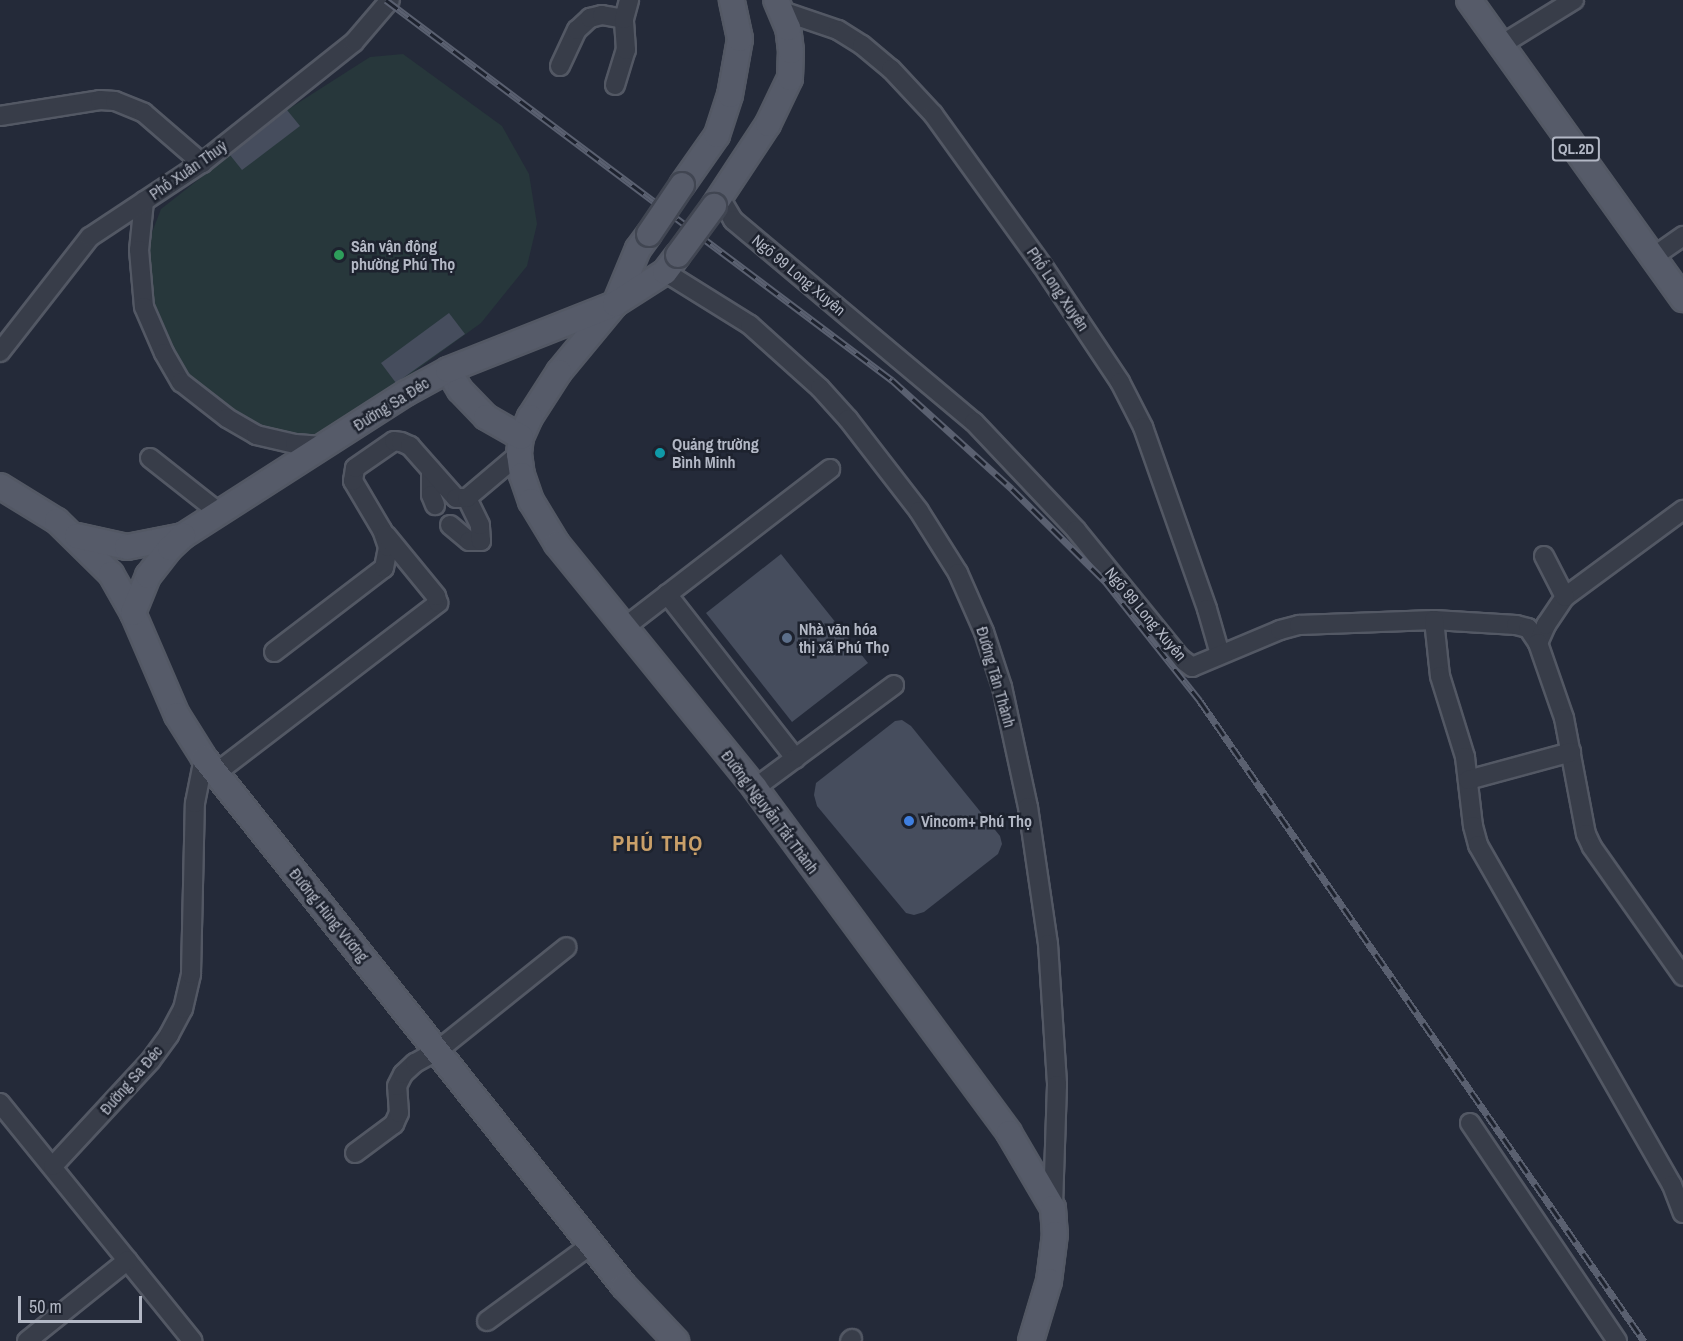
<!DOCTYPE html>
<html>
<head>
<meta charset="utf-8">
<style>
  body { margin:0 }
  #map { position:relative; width:1683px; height:1341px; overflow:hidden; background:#242a39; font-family:"Archivo Narrow",sans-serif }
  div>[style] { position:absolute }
  .green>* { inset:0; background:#27373b }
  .building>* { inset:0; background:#464d5d }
  .roads { filter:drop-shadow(2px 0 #535864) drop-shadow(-2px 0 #535864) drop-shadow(0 2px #535864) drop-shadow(0 -2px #535864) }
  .minor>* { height:18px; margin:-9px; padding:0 9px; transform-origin:9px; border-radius:9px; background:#383d49 }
  .major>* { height:24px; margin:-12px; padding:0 12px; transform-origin:12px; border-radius:12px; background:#565b69 }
  .rail>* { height:7px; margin-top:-3.5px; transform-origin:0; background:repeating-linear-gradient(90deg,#1d222e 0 14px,#5a6070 0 28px); box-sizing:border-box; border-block:2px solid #5a6070 }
  .bridges { filter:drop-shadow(2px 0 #414652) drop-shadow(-2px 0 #414652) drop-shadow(0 2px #414652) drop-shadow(0 -2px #414652) }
  .major-bridge>* { height:24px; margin:-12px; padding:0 12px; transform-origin:12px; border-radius:12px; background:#565b69 }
  .dots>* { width:16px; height:16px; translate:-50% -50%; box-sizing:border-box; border:3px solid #1d222e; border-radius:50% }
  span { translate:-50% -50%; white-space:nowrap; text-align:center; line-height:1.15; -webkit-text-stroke:5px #1d222e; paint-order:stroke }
  .shield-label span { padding:2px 4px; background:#1d222e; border:2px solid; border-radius:4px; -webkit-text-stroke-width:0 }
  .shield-label { font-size:15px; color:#b3b8c5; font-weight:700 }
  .street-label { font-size:16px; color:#b3b8c5 }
  .poi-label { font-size:16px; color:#b3b8c5; font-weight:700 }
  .left { translate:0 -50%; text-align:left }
  .district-label { font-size:22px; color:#caa069; font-weight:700; letter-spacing:1.5px }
  .scale { position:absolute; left:18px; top:1296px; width:124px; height:27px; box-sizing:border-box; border:3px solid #b3b8c5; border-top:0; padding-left:8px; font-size:18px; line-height:21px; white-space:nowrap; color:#b3b8c5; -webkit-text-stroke:4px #1d222e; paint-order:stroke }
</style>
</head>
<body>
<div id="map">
  <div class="green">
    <i style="clip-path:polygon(403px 54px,502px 126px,529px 174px,537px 224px,527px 266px,481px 323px,397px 384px,329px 433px,293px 436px,249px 420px,214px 400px,186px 375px,170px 349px,151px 302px,147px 271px,148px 243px,161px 209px,287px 110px,370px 57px)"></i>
  </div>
  <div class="building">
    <i style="clip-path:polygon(287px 110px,300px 126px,242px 170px,230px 155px)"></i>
    <i style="clip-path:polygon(449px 313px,465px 334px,396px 383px,381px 363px)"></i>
    <i style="clip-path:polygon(781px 554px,868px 663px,792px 722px,706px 613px)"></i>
    <i style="clip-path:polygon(902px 720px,911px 726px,1000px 836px,1002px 844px,998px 854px,924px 912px,914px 915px,906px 913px,817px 806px,814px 795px,816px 783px,895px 721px)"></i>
  </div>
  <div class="roads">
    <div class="minor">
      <i style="left:782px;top:11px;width:59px;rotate:18.7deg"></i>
      <i style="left:838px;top:30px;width:28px;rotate:32deg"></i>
      <i style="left:862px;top:45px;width:38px;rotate:40deg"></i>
      <i style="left:891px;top:69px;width:62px;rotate:47deg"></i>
      <i style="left:933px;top:114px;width:186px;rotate:54.2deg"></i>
      <i style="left:1042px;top:265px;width:141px;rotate:56.3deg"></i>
      <i style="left:1120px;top:382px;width:51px;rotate:62.9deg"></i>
      <i style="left:1143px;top:427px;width:193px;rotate:70.6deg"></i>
      <i style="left:1207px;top:609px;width:47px;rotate:73.9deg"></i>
      <i style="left:1501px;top:45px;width:86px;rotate:-31.7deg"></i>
      <i style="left:560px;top:66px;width:40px;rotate:-65deg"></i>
      <i style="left:577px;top:30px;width:18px;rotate:-43deg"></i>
      <i style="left:590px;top:18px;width:12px;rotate:-14deg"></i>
      <i style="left:602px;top:15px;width:22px;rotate:10deg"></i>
      <i style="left:615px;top:85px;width:37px;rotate:-73deg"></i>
      <i style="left:626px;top:50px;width:31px;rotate:-94deg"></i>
      <i style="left:624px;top:19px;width:20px;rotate:-75deg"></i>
      <i style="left:0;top:116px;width:101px;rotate:-9.1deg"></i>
      <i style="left:100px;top:100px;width:15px;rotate:4deg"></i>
      <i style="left:115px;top:101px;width:31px;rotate:22deg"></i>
      <i style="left:144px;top:113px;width:77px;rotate:40.8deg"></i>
      <i style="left:720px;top:198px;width:26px;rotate:59deg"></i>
      <i style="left:733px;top:220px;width:314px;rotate:40deg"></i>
      <i style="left:974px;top:422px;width:149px;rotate:46.6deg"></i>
      <i style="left:1076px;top:530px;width:165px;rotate:50.9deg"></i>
      <i style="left:1180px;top:658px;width:15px;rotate:37deg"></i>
      <i style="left:1192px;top:667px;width:95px;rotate:-22.8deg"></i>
      <i style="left:1280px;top:630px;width:20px;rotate:-15deg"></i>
      <i style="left:1299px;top:625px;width:135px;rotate:-2.1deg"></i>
      <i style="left:1434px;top:620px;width:82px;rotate:3.5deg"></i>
      <i style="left:1516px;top:625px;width:12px;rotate:14deg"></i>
      <i style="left:1528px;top:628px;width:18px;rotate:56deg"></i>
      <i style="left:1538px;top:643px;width:20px;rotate:-66deg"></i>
      <i style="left:1546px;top:625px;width:34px;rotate:-56deg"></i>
      <i style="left:1565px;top:597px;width:147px;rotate:-36.4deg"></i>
      <i style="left:144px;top:201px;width:49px;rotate:95.8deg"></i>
      <i style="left:139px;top:250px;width:57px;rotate:85deg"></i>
      <i style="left:144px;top:307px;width:50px;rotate:66.5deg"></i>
      <i style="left:164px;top:353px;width:34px;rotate:60deg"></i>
      <i style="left:181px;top:382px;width:58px;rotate:38deg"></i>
      <i style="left:227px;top:418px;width:34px;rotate:30deg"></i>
      <i style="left:256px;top:435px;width:40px;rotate:13deg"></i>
      <i style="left:295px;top:444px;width:28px;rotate:4deg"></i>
      <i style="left:1653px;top:257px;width:37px;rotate:-35deg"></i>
      <i style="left:665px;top:272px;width:100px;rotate:31.9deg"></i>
      <i style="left:750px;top:325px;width:94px;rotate:42deg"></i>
      <i style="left:820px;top:388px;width:42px;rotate:47.9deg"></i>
      <i style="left:848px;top:419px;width:116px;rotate:52.3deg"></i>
      <i style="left:919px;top:511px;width:73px;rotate:57.8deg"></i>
      <i style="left:958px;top:573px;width:64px;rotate:66.2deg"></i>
      <i style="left:984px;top:632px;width:58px;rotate:71.9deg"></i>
      <i style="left:1002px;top:687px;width:123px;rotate:77.8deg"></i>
      <i style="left:1028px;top:807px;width:138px;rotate:81.7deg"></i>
      <i style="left:1048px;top:944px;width:141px;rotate:86.3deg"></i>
      <i style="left:1057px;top:1085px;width:123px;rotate:91.9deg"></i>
      <i style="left:0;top:352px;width:146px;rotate:-52deg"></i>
      <i style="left:90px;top:237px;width:134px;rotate:-33.5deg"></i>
      <i style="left:202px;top:163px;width:194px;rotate:-38.5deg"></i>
      <i style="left:354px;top:42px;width:55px;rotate:-49.4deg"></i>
      <i style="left:150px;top:458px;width:90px;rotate:38.3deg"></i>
      <i style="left:431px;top:470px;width:25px;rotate:90deg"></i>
      <i style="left:431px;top:495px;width:11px;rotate:68deg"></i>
      <i style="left:450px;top:525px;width:25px;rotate:40deg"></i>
      <i style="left:469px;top:541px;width:12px"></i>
      <i style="left:481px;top:541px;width:16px;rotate:-94deg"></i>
      <i style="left:480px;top:525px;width:30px;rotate:-116deg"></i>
      <i style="left:1544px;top:556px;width:46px;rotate:62.9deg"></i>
      <i style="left:667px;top:594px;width:209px;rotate:52deg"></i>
      <i style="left:1434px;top:620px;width:56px;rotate:83.9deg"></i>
      <i style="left:1440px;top:676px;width:85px;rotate:72.8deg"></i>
      <i style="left:1465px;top:757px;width:69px;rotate:83.4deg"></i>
      <i style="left:1473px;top:826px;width:20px;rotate:75deg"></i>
      <i style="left:1478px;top:845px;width:391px;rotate:60.3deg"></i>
      <i style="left:1672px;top:1185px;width:30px;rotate:69deg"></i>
      <i style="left:625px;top:627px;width:259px;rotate:-37.6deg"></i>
      <i style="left:1538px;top:643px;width:79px;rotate:70.9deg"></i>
      <i style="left:1564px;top:718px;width:118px;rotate:79.3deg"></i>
      <i style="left:1586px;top:834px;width:14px;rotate:65deg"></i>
      <i style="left:1592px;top:847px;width:158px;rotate:54.8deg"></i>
      <i style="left:274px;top:652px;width:138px;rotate:-37.4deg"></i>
      <i style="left:384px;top:568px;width:21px;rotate:-79deg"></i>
      <i style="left:388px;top:547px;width:18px;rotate:-109deg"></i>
      <i style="left:382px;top:530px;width:57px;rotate:-120.6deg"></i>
      <i style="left:353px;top:481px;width:13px;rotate:-81deg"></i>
      <i style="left:355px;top:468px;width:47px;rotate:-34.7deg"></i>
      <i style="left:394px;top:441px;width:7px;rotate:8deg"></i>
      <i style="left:401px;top:442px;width:10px;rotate:24deg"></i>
      <i style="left:410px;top:446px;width:69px;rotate:48.5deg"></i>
      <i style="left:456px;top:498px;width:11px"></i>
      <i style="left:467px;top:498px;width:68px;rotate:-40.2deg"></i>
      <i style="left:216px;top:773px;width:280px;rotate:-37.4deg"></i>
      <i style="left:438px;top:603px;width:7px;rotate:-106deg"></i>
      <i style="left:436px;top:596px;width:79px;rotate:-129.3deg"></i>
      <i style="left:1468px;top:780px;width:107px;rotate:-15.2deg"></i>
      <i style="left:755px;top:788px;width:173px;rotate:-36.5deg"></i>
      <i style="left:0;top:1103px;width:306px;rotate:51deg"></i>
      <i style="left:1470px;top:1123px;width:263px;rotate:56deg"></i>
      <i style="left:355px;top:1153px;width:49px;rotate:-36.6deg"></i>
      <i style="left:394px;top:1124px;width:12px;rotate:-66deg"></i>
      <i style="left:399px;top:1113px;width:27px;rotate:-94deg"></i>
      <i style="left:397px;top:1086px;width:13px;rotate:-63deg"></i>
      <i style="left:403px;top:1074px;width:16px;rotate:-43deg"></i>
      <i style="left:415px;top:1063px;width:25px;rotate:-29deg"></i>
      <i style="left:437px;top:1051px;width:166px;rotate:-38.7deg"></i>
      <i style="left:53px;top:1166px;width:144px;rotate:-47.2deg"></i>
      <i style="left:151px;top:1060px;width:31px;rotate:-54deg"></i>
      <i style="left:169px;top:1035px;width:30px;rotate:-62deg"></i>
      <i style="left:183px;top:1009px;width:36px;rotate:-77deg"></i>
      <i style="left:191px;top:974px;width:171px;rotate:-88.7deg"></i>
      <i style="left:195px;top:803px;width:46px;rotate:-78.7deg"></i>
      <i style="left:487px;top:1321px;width:129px;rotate:-36.2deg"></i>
      <i style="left:27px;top:1341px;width:129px;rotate:-38.7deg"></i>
      <i style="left:850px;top:1341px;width:3px;rotate:-45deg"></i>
    </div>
    <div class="major">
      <i style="left:1469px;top:0;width:368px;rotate:54.4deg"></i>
      <i style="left:682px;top:185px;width:61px;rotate:-55deg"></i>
      <i style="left:717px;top:135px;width:42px;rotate:-72deg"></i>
      <i style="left:730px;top:95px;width:57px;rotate:-79.9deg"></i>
      <i style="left:740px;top:39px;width:40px;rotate:-102deg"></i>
      <i style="left:714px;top:206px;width:98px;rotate:-56.6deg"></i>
      <i style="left:768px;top:124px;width:51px;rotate:-64.4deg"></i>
      <i style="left:790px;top:78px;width:27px;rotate:-88deg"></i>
      <i style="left:791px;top:51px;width:23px;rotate:-97deg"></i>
      <i style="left:788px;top:28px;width:30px;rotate:-113deg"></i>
      <i style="left:649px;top:234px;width:19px;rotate:126deg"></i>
      <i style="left:638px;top:249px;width:60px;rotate:112.7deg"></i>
      <i style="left:615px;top:304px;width:88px;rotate:129.5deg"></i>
      <i style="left:559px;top:372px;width:54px;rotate:122.8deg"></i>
      <i style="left:530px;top:417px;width:22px;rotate:114deg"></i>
      <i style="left:521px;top:437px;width:17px;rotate:97deg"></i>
      <i style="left:519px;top:454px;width:21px;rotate:82deg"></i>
      <i style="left:522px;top:475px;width:28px;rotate:71deg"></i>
      <i style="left:531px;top:501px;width:50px;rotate:58.8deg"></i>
      <i style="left:557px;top:544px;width:314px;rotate:50.9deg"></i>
      <i style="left:755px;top:788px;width:428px;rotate:53.6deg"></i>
      <i style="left:1009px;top:1133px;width:87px;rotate:59.6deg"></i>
      <i style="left:1053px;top:1208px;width:26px;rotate:86deg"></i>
      <i style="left:1055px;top:1234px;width:47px;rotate:97.3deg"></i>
      <i style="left:1049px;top:1281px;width:63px;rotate:106.7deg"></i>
      <i style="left:448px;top:370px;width:23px;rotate:59deg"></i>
      <i style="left:460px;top:390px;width:37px;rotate:46deg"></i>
      <i style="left:486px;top:417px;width:40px;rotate:29.7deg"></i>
      <i style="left:0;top:486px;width:67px;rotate:31.6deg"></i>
      <i style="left:57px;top:521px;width:76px;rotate:44.5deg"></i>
      <i style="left:111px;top:574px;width:45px;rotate:60.6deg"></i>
      <i style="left:133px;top:613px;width:111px;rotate:66.7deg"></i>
      <i style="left:177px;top:715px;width:51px;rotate:57.9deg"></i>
      <i style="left:204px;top:758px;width:675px;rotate:51.5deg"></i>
      <i style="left:624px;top:1286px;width:76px;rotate:46.6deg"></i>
      <i style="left:77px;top:536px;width:51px;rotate:12.4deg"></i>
      <i style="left:127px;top:547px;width:57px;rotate:-11.1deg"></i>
      <i style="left:183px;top:536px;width:265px;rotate:-32.7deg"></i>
      <i style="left:406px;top:393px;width:48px;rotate:-28.7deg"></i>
      <i style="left:448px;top:370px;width:180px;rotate:-21.6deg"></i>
      <i style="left:615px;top:304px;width:59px;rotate:-32.6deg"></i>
      <i style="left:665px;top:272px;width:21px;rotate:-53deg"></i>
      <i style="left:133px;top:613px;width:40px;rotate:-68deg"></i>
      <i style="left:148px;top:576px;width:36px;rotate:-52deg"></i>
      <i style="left:170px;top:548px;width:18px;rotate:-43deg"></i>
    </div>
  </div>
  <div class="rail">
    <i style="left:386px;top:0;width:633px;rotate:36.91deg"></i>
    <i style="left:892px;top:380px;width:162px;rotate:42.2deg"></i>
    <i style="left:1012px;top:489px;width:131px;rotate:44.7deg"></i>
    <i style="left:1105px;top:581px;width:153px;rotate:51.6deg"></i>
    <i style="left:1200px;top:701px;width:779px;rotate:55.25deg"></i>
  </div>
  <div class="bridges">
    <div class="major-bridge">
      <i style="left:649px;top:234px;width:59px;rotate:-56deg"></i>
      <i style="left:678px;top:255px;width:61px;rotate:-53.7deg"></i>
    </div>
  </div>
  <div class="dots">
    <i style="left:339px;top:255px;background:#2e9e5b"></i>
    <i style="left:660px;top:453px;background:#0f9aa8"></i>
    <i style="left:787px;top:638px;background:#5c6f8a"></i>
    <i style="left:909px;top:821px;background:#3f7fe0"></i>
  </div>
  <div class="shield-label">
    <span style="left:1576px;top:149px">QL.2D</span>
  </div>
  <div class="street-label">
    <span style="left:188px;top:170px;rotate:-35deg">Phố Xuân Thuỷ</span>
    <span style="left:799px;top:275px;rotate:40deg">Ngõ 99 Long Xuyên</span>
    <span style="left:1058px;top:289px;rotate:56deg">Phố Long Xuyên</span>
    <span style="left:391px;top:404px;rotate:-32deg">Đường Sa Đéc</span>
    <span style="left:1146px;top:614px;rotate:50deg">Ngõ 99 Long Xuyên</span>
    <span style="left:996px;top:677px;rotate:74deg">Đường Tân Thành</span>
    <span style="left:770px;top:812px;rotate:53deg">Đường Nguyễn Tất Thành</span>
    <span style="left:329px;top:915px;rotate:51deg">Đường Hùng Vương</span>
    <span style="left:131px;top:1080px;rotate:-49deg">Đường Sa Đéc</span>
  </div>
  <div class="poi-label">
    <span class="left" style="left:351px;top:255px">Sân vận động<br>phường Phú Thọ</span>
    <span class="left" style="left:672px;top:453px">Quảng trường<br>Bình Minh</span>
    <span class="left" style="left:799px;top:638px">Nhà văn hóa<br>thị xã Phú Thọ</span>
    <span class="left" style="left:921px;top:821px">Vincom+ Phú Thọ</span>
  </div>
  <div class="district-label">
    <span style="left:658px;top:844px">PHÚ THỌ</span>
  </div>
  <div class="scale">50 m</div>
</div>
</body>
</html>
